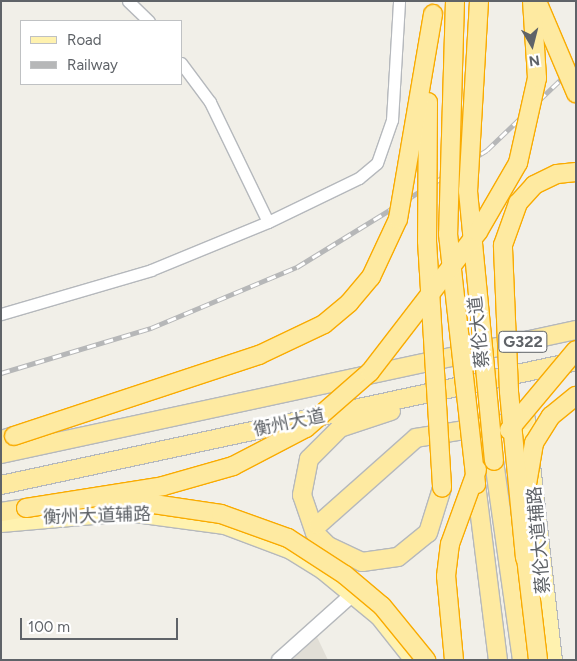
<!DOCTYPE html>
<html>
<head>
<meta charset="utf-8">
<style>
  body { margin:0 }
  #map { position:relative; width:577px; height:661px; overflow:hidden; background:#f1efe8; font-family:Figtree,"Noto Sans SC",sans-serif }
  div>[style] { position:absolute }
  .education>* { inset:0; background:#e1ded6 }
  .roads { filter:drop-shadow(1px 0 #b5b8bc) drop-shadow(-1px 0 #b5b8bc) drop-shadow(0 1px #b5b8bc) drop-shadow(0 -1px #b5b8bc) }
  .minor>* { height:11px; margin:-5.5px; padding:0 5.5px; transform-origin:5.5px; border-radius:5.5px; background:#fff }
  .tertiary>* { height:14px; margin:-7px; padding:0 7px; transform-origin:7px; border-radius:7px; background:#fff }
  .primary>* { height:18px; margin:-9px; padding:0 9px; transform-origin:9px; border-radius:9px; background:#fff2af }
  .trunk>* { height:18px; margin:-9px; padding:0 9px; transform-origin:9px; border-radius:9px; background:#feeaa1 }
  .rail>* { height:5px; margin-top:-2.5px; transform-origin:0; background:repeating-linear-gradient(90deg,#fff 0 9px,#b6b7b8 0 18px); box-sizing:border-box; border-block:1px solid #b6b7b8 }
  .bridges { filter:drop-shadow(1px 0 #f9ab00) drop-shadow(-1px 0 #f9ab00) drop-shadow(0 1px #f9ab00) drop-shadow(0 -1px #f9ab00) }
  .trunk-bridge>* { height:18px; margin:-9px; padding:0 9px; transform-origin:9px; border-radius:9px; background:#feeaa1 }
  span { translate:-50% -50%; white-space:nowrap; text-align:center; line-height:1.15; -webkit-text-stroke:5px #fff; paint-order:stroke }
  .shield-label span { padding:1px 4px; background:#fff; border:1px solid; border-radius:4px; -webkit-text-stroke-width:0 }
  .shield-label { font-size:16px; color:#5f6368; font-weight:700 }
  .street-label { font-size:18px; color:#5f6368 }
  .frame { position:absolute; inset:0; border:2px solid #5f6368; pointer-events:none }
  .legend { position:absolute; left:20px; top:20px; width:162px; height:65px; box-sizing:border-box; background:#fff; border:1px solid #bfc1c3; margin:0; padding:6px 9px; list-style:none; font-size:15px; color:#5f6368 }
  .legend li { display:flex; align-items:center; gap:10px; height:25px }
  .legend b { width:25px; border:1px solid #bfc1c3 }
  .north { position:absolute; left:507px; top:20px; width:50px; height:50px; -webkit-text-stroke:4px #fff; paint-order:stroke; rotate:172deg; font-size:14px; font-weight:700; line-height:20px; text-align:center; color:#5f6368 }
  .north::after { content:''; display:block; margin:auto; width:18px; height:22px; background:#5f6368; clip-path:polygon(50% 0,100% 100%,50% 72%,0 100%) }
  .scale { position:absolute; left:20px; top:618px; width:158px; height:22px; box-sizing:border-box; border:2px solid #5f6368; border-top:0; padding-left:6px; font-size:15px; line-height:18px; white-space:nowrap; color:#5f6368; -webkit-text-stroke:4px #fff; paint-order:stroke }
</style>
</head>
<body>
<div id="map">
  <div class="education">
    <i style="clip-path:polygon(317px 637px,328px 660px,292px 660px)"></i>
  </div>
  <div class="roads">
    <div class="minor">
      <i style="left:128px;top:1px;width:29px;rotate:44deg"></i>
      <i style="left:181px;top:63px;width:49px;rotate:53.4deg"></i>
      <i style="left:210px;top:102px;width:133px;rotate:64.2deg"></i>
      <i style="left:1px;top:314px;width:156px;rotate:-16.3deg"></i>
      <i style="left:151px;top:270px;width:126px;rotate:-22.3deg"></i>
      <i style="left:268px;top:222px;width:101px;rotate:-25.8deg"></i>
      <i style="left:359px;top:178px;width:23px;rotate:-40deg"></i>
      <i style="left:377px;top:163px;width:46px;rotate:-70.8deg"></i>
      <i style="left:392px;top:120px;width:119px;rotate:-86.6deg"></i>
    </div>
    <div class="tertiary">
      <i style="left:279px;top:660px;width:101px;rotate:-41.8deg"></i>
    </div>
    <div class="primary">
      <i style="left:526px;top:420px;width:242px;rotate:83.6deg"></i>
      <i style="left:1px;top:523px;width:127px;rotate:-5deg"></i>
      <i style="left:128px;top:512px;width:98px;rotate:7.6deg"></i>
      <i style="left:225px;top:525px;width:71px;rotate:20.7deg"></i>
      <i style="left:291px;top:550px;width:38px;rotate:32deg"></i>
      <i style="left:323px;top:570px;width:72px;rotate:39.4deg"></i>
      <i style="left:379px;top:616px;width:56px;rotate:51.5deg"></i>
    </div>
    <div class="trunk">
      <i style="left:391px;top:411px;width:54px;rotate:161.6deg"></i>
      <i style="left:340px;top:428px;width:44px;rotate:135deg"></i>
      <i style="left:309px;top:459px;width:37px;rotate:101deg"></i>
      <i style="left:302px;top:495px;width:40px;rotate:71.1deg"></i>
      <i style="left:315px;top:533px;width:18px;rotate:45deg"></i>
      <i style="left:328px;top:546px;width:38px;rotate:25deg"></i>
      <i style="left:362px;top:562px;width:36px;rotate:-8deg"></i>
      <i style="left:398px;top:557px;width:38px;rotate:-39deg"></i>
      <i style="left:428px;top:533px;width:47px;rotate:-72.7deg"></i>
      <i style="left:1px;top:440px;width:14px;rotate:-17deg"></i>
      <i style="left:1px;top:454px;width:588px;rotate:-12.17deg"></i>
      <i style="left:494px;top:461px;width:201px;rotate:82deg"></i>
      <i style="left:476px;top:484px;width:177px;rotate:82.9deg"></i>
      <i style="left:1px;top:485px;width:585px;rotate:-12.14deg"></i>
      <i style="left:1px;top:512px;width:25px;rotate:-9deg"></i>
      <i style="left:318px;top:525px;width:131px;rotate:-41.6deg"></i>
      <i style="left:416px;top:438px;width:110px;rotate:-9.4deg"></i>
    </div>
  </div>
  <div class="rail">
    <i style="left:1px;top:373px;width:157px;rotate:-16.7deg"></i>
    <i style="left:151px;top:328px;width:158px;rotate:-22.7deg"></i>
    <i style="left:297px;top:267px;width:223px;rotate:-31.6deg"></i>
    <i style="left:487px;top:150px;width:123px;rotate:-43.7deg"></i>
  </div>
  <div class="bridges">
    <div class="trunk-bridge">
      <i style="left:455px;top:1px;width:233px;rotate:91.7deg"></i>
      <i style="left:448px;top:234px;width:252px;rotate:83.6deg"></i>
      <i style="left:479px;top:1px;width:190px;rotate:93.3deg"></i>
      <i style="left:468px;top:191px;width:271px;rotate:84.5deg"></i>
      <i style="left:539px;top:6px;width:95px;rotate:67deg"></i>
      <i style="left:428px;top:102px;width:139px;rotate:90.4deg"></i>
      <i style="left:427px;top:241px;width:247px;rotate:86.5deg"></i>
      <i style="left:509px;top:430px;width:104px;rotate:-50.1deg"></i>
      <i style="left:14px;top:436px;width:258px;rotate:-18.3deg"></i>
      <i style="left:259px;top:355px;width:72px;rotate:-25.5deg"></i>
      <i style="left:324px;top:324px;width:33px;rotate:-40deg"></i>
      <i style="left:349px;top:303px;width:34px;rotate:-50deg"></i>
      <i style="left:371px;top:277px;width:64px;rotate:-65deg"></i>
      <i style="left:398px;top:219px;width:208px;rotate:-80.3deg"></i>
      <i style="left:526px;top:490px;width:48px;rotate:-80.3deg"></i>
      <i style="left:534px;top:443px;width:32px;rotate:-58deg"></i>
      <i style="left:551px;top:416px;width:32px;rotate:-39deg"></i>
      <i style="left:116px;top:503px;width:24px;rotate:-2deg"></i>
      <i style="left:140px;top:502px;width:82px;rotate:8.4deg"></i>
      <i style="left:221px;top:514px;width:71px;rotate:19.7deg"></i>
      <i style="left:288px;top:538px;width:68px;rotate:33deg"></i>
      <i style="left:345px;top:575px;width:48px;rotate:40deg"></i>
      <i style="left:382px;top:606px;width:70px;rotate:50.8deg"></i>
      <i style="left:26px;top:508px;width:139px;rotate:-9.1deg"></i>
      <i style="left:163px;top:486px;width:73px;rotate:-15.9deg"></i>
      <i style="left:233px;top:466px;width:82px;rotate:-27.5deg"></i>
      <i style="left:306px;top:428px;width:85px;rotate:-41.2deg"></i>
      <i style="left:370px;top:372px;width:177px;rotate:-52.4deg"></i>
      <i style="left:478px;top:232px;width:80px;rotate:-59.9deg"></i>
      <i style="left:518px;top:163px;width:87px;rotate:-77.4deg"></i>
      <i style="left:537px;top:78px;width:77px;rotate:-93.7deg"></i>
      <i style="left:525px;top:549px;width:112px;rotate:83.3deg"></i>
      <i style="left:525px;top:558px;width:168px;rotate:-95.5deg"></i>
      <i style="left:509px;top:391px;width:146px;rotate:-92.4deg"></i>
      <i style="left:503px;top:245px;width:45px;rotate:-70.3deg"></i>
      <i style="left:518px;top:203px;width:24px;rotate:-48deg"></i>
      <i style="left:534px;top:185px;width:25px;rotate:-26deg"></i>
      <i style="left:557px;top:174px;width:19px;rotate:-6deg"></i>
      <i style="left:454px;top:660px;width:84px;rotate:-95.4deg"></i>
      <i style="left:446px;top:576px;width:32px;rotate:-83deg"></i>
      <i style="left:450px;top:544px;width:79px;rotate:-70deg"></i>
    </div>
  </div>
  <div class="shield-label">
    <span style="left:523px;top:342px">G322</span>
  </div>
  <div class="street-label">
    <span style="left:479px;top:332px;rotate:-96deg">蔡伦大道</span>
    <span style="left:289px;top:423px;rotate:-12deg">衡州大道</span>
    <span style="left:97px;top:516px;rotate:-2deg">衡州大道辅路</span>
    <span style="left:539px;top:540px;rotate:-95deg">蔡伦大道辅路</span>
  </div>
  <div class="frame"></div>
  <ul class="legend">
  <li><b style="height:6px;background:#fff2af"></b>Road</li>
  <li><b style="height:6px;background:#b6b7b8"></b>Railway</li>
  </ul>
  <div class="north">N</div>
  <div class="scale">100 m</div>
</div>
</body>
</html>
